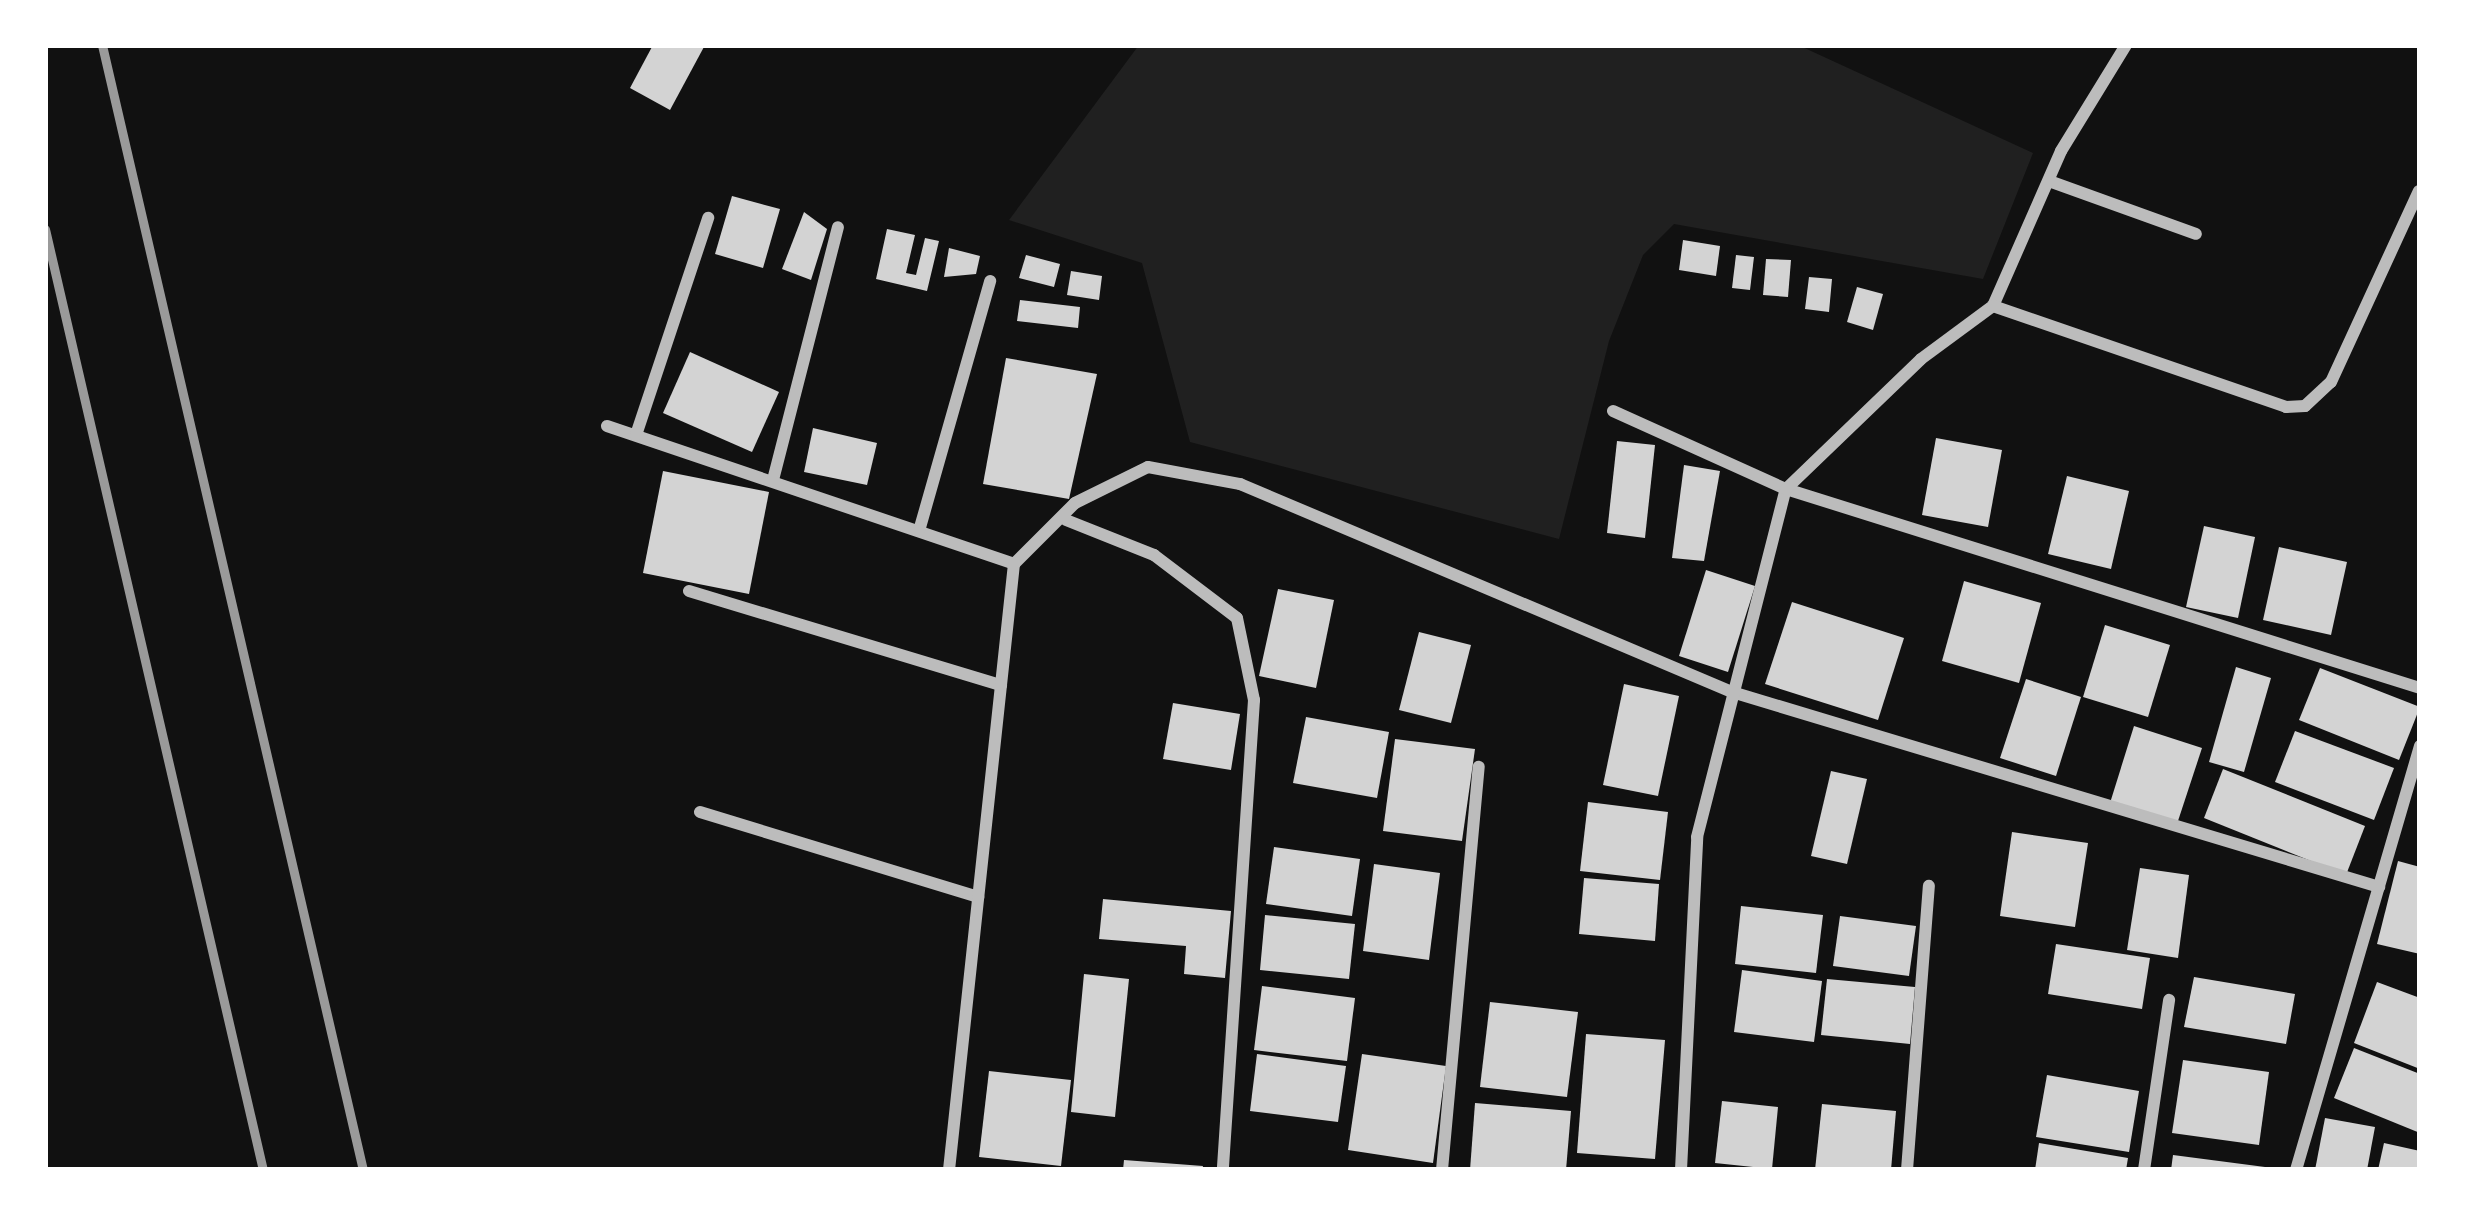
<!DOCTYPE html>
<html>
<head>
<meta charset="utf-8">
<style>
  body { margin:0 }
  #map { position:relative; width:2465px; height:1215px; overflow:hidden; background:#111; font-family:"Nunito Sans",sans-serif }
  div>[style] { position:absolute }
  .green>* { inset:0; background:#202020 }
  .building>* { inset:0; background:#d3d3d3 }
  .minor>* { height:12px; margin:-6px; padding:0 6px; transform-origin:6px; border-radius:6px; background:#bcbcbc }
  .rail>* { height:9px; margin:-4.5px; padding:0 4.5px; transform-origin:4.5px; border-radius:4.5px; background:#9a9a9a }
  span { translate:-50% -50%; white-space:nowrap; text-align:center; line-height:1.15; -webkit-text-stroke:9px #fff; paint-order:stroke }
  .frame { position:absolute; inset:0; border:48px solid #fff; pointer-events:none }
</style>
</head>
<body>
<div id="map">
  <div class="green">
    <i style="clip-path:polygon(1139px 45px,1798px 45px,2033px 153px,1983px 279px,1674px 224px,1643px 255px,1609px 341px,1559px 539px,1190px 442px,1142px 263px,1009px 220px)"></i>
  </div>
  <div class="building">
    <i style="clip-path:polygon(653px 45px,705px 45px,670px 110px,630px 88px)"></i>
    <i style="clip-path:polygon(732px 196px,780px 209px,763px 268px,715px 254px)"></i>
    <i style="clip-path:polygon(804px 212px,827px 229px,811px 280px,782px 269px)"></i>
    <i style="clip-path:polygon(887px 229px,915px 235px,906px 273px,916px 275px,925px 238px,939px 241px,927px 291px,876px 279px)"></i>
    <i style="clip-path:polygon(1683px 240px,1720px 246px,1716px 276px,1679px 270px)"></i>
    <i style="clip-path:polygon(949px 248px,980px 256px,976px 274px,944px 277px)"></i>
    <i style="clip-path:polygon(1026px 255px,1060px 264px,1054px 287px,1019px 278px)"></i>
    <i style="clip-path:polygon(1736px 255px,1754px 257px,1750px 290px,1732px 288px)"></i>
    <i style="clip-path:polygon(1766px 259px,1791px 260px,1788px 297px,1763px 295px)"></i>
    <i style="clip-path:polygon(1071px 271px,1102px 276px,1099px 300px,1067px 295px)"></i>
    <i style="clip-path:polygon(1809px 277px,1832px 279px,1829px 312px,1805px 309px)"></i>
    <i style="clip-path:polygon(1857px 287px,1883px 294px,1873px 330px,1847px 322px)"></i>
    <i style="clip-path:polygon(1020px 300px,1080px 307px,1078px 328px,1017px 321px)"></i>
    <i style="clip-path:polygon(690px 352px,779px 392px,752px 452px,663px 413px)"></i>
    <i style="clip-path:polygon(1006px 358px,1097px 374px,1069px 499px,983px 484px)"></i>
    <i style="clip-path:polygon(813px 428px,877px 443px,867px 485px,804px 472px)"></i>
    <i style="clip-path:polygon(1936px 438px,2002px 450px,1988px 527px,1922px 515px)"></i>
    <i style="clip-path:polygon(1617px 441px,1655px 445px,1645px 538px,1607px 533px)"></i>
    <i style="clip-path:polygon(1684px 465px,1720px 471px,1704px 561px,1672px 558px)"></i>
    <i style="clip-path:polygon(663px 471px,769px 492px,749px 594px,643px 573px)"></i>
    <i style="clip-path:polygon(2067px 476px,2129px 491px,2111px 569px,2048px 554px)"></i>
    <i style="clip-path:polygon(2204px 526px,2255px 537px,2238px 618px,2186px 607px)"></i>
    <i style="clip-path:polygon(2279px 547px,2347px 562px,2331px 635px,2263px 620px)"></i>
    <i style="clip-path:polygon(1706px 570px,1755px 586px,1728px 672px,1679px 656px)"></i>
    <i style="clip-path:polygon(1964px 581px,2041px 603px,2019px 683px,1942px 661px)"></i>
    <i style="clip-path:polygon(1278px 589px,1334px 600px,1316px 688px,1259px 676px)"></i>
    <i style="clip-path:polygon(1792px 602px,1904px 638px,1878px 720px,1765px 684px)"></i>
    <i style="clip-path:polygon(2105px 625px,2170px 645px,2148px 717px,2083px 697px)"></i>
    <i style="clip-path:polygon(1419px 632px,1471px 645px,1451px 723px,1399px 710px)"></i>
    <i style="clip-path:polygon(2236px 667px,2271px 678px,2244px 772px,2209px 762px)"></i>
    <i style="clip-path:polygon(2320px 668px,2420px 707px,2399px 760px,2299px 720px)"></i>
    <i style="clip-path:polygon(2026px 679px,2081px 697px,2056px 776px,2000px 758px)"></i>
    <i style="clip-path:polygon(1624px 684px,1679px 696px,1658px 796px,1603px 785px)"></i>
    <i style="clip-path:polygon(1173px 703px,1240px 714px,1231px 770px,1163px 759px)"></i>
    <i style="clip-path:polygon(1306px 717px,1389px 732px,1377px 798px,1293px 783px)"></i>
    <i style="clip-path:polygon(2134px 726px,2202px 748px,2177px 824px,2110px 803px)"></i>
    <i style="clip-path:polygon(2295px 731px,2394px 768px,2374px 820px,2275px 782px)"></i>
    <i style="clip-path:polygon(1395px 739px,1475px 749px,1462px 841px,1383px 831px)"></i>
    <i style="clip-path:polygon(2223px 769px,2365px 826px,2346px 875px,2204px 818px)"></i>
    <i style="clip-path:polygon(1831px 771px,1867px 779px,1847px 864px,1811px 856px)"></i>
    <i style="clip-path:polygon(1588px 802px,1668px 812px,1660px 880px,1580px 871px)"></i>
    <i style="clip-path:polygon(2012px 832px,2088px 843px,2075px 927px,2000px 916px)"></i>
    <i style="clip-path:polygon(1274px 847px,1360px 859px,1352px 916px,1266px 904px)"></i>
    <i style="clip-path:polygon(2398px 861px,2420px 867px,2420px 954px,2377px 944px)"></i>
    <i style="clip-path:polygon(1374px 864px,1440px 873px,1429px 960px,1363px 951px)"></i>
    <i style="clip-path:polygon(2140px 868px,2189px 875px,2178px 958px,2127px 950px)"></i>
    <i style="clip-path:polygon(1584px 878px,1659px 884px,1655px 941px,1579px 934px)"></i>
    <i style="clip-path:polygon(1103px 899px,1231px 911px,1225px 978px,1184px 974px,1186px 946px,1099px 939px)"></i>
    <i style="clip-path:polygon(1741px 906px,1823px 915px,1816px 973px,1735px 964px)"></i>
    <i style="clip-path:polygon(1265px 915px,1355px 924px,1349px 979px,1260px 970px)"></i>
    <i style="clip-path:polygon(1840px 916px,1916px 926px,1909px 976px,1833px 966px)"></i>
    <i style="clip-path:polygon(2056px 944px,2150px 958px,2142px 1009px,2048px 994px)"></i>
    <i style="clip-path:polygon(1742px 970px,1822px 981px,1814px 1042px,1734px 1032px)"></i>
    <i style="clip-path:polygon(1084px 974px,1129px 979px,1115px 1117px,1071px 1112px)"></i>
    <i style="clip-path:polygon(2194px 977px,2295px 994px,2286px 1044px,2184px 1027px)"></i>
    <i style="clip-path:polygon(1827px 979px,1915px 987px,1910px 1044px,1821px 1035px)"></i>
    <i style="clip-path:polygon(2377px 982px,2420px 998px,2420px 1069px,2354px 1043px)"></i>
    <i style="clip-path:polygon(1262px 986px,1355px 998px,1347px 1061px,1254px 1050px)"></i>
    <i style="clip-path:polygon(1490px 1002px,1578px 1012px,1567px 1097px,1480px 1087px)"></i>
    <i style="clip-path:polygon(1586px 1034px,1665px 1040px,1655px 1159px,1577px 1153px)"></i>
    <i style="clip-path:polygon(2354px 1048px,2420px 1074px,2420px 1133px,2334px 1098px)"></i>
    <i style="clip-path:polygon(1257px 1054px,1346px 1066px,1338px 1122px,1250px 1111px)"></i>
    <i style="clip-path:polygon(1362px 1054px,1446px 1066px,1433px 1163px,1348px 1150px)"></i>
    <i style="clip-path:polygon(2183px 1060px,2269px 1072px,2259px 1145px,2172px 1133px)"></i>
    <i style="clip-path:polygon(989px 1071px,1071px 1080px,1061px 1166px,979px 1157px)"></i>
    <i style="clip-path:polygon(2047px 1075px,2139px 1091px,2129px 1152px,2036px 1137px)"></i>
    <i style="clip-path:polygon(1722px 1101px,1778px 1107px,1772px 1169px,1715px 1163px)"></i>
    <i style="clip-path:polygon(1475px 1103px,1571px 1111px,1566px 1170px,1470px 1170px)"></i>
    <i style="clip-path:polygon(1822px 1104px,1896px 1111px,1891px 1170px,1815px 1170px)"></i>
    <i style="clip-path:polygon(2325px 1118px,2375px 1127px,2367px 1170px,2315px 1170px)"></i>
    <i style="clip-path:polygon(2039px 1143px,2128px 1158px,2126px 1170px,2035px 1170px)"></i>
    <i style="clip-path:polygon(2384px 1143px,2420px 1151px,2420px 1170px,2378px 1170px)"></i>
    <i style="clip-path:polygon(2173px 1155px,2265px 1167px,2265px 1170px,2171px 1170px)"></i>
    <i style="clip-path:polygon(1124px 1160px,1203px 1166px,1202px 1170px,1123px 1170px)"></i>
  </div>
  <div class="minor">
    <i style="left:2049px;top:181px;width:156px;rotate:19.8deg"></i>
    <i style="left:1993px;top:306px;width:169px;rotate:-66.3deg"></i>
    <i style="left:2061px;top:151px;width:124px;rotate:-58.5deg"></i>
    <i style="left:1613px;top:411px;width:190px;rotate:24.3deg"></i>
    <i style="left:1786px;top:489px;width:664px;rotate:17.43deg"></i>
    <i style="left:607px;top:426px;width:430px;rotate:18.7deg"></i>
    <i style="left:636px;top:435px;width:229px;rotate:-71.6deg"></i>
    <i style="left:773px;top:480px;width:261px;rotate:-75.6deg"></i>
    <i style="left:1066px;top:520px;width:95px;rotate:21.7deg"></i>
    <i style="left:1154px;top:555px;width:104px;rotate:37.2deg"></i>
    <i style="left:1237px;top:618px;width:84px;rotate:78.3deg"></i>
    <i style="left:1254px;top:700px;width:471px;rotate:93.8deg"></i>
    <i style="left:919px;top:531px;width:260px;rotate:-74.1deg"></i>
    <i style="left:689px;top:591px;width:326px;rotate:16.8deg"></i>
    <i style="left:700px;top:812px;width:291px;rotate:17deg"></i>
    <i style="left:949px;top:1170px;width:609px;rotate:-83.88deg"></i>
    <i style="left:1014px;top:564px;width:86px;rotate:-45deg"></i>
    <i style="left:1075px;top:503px;width:81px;rotate:-26.3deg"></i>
    <i style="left:1148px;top:467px;width:94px;rotate:10.5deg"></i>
    <i style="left:1240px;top:484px;width:534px;rotate:22.92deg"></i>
    <i style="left:1732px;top:692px;width:676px;rotate:16.77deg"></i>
    <i style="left:1442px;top:1170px;width:405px;rotate:-84.8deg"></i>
    <i style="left:1681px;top:1170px;width:333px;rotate:-87.2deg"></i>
    <i style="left:1697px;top:837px;width:359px;rotate:-75.7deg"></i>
    <i style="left:1786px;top:489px;width:187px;rotate:-43.9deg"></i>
    <i style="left:1921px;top:359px;width:89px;rotate:-36.4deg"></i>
    <i style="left:1993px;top:306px;width:310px;rotate:19deg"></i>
    <i style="left:2286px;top:407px;width:19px;rotate:-3deg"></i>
    <i style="left:2305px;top:406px;width:35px;rotate:-43deg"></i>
    <i style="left:2331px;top:382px;width:210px;rotate:-65.3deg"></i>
    <i style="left:1907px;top:1170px;width:285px;rotate:-85.6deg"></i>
    <i style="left:2144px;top:1170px;width:172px;rotate:-81.6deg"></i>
    <i style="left:2296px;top:1170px;width:442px;rotate:-73.7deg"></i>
  </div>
  <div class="rail">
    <i style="left:102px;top:45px;width:1155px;rotate:76.94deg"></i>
    <i style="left:45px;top:229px;width:966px;rotate:76.96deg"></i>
  </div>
  <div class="frame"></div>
</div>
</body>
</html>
